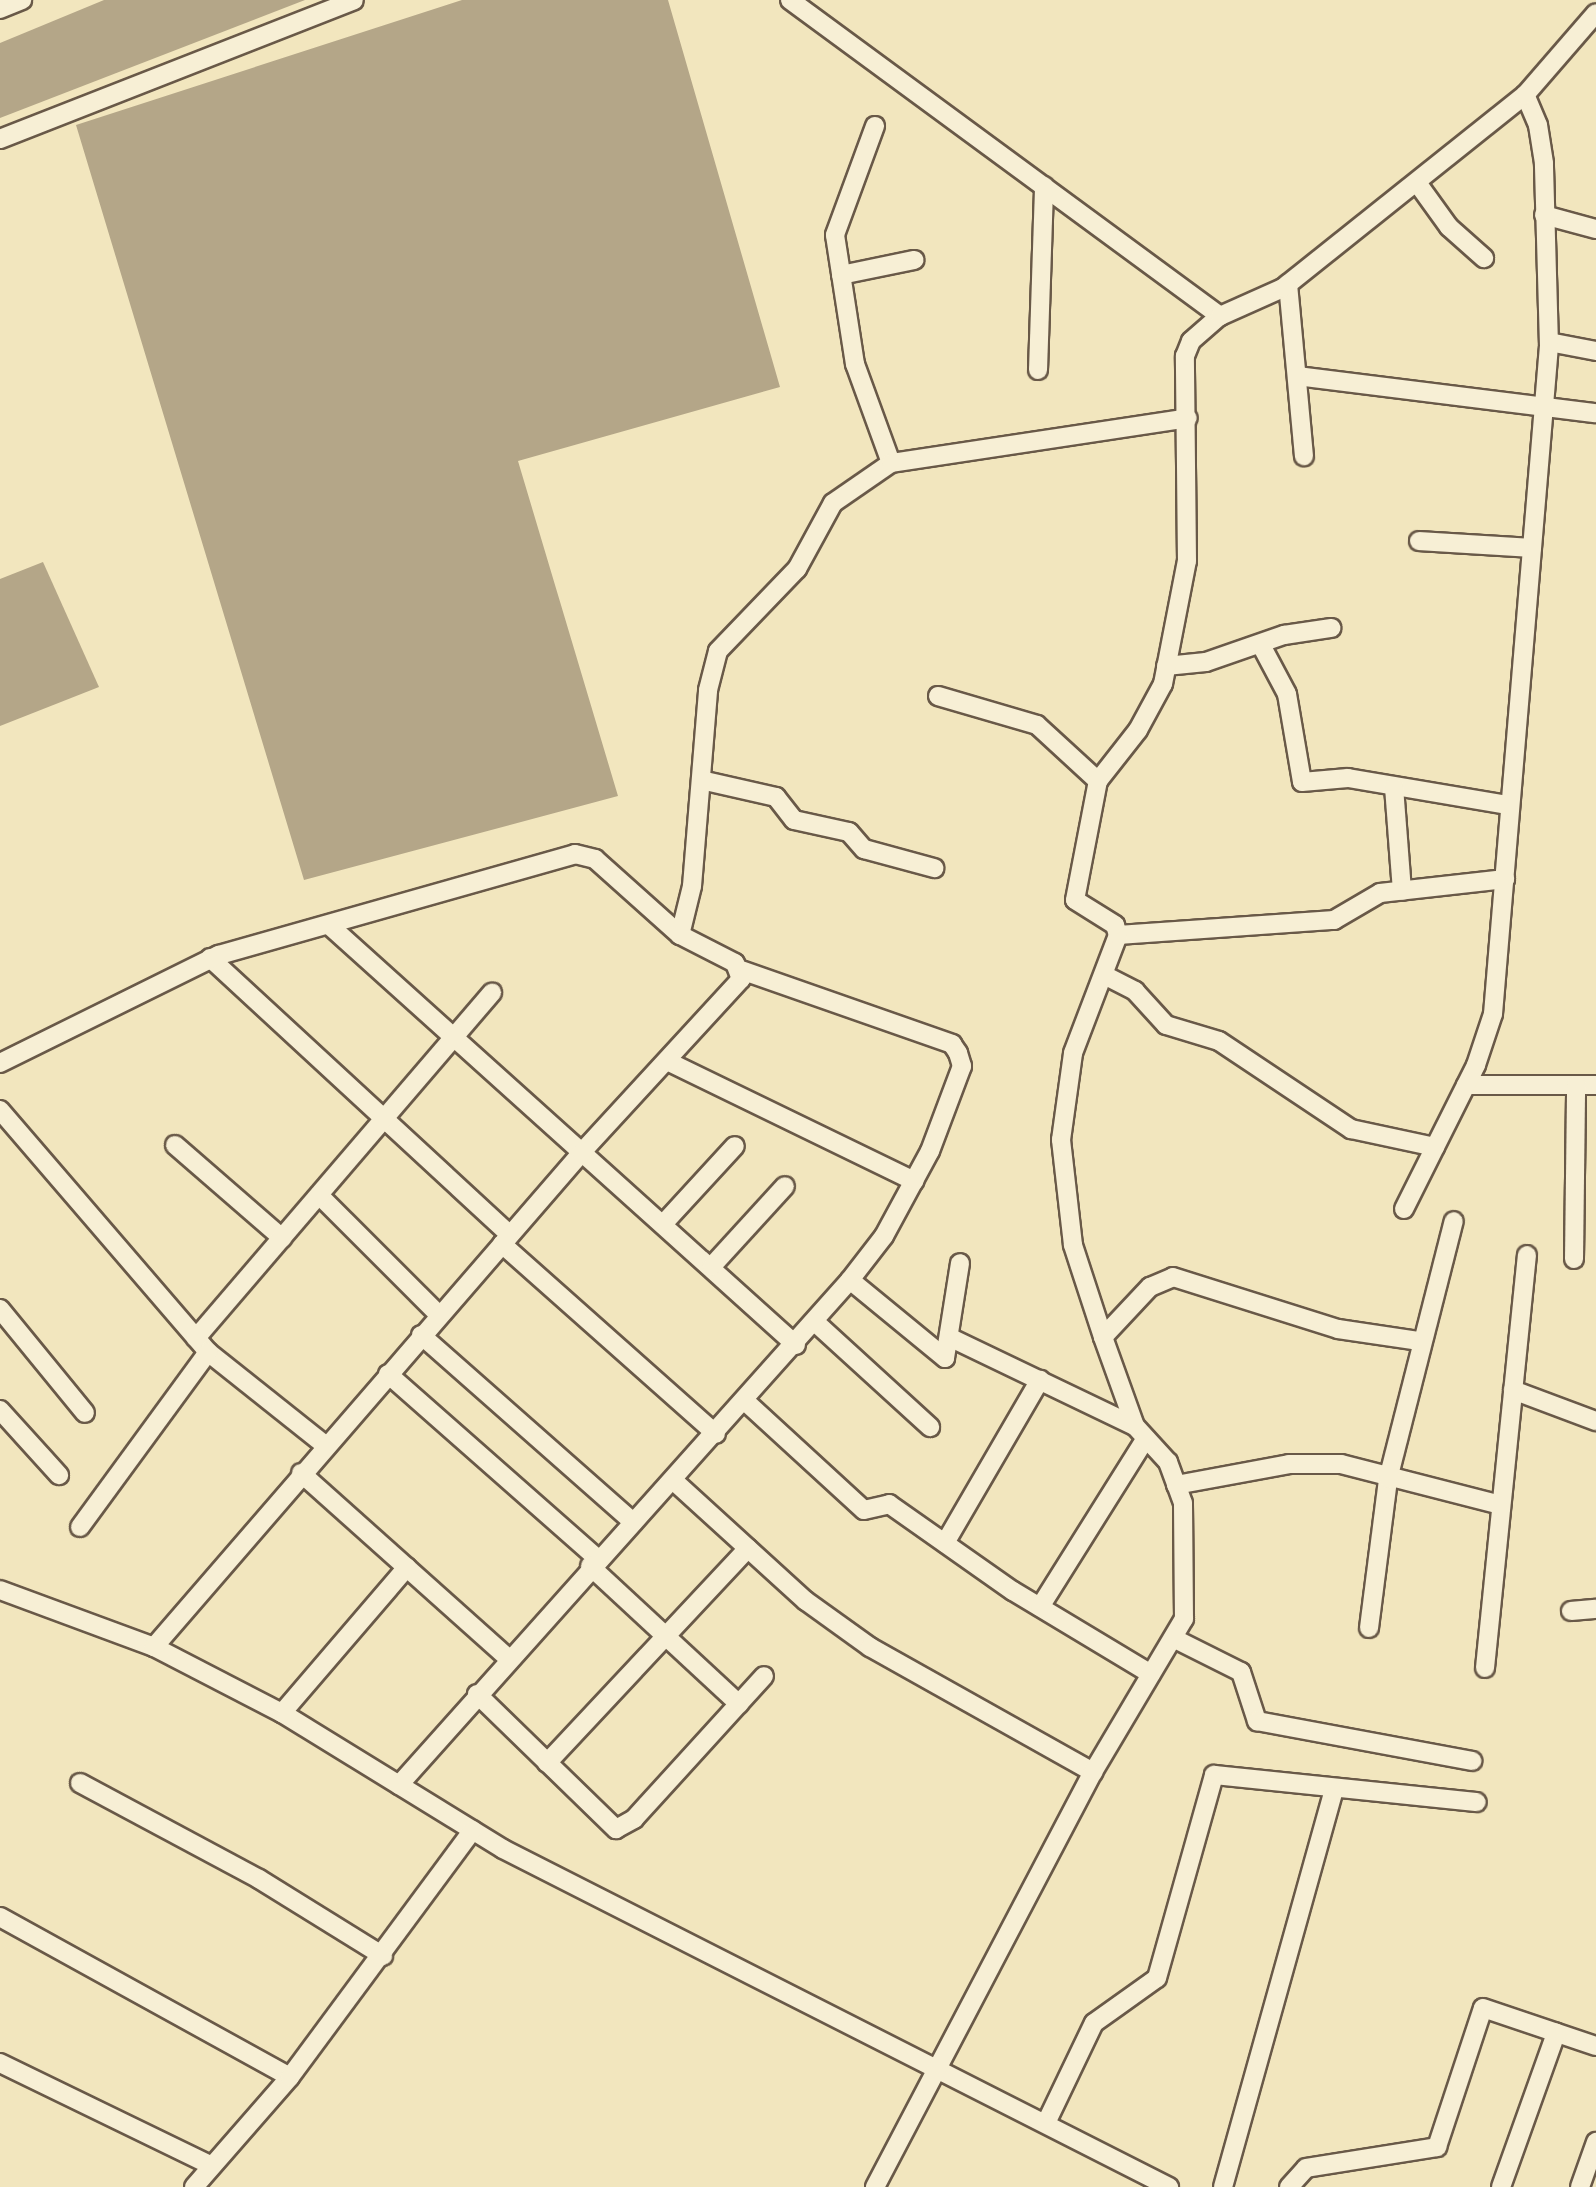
<!DOCTYPE html>
<html>
<head>
<meta charset="utf-8">
<style>
  body { margin:0 }
  #map { position:relative; width:1596px; height:2187px; overflow:hidden; background:#f2e6be; font-family:"IM FELL English",serif }
  div>[style] { position:absolute }
  .water>* { inset:0; background:#b4a688 }
  .roads { filter:drop-shadow(2px 0 #695948) drop-shadow(-2px 0 #695948) drop-shadow(0 2px #695948) drop-shadow(0 -2px #695948) }
  .street>* { height:18px; margin:-9px; padding:0 9px; transform-origin:9px; border-radius:9px; background:#f7efd5 }
  span { translate:-50% -50%; white-space:nowrap; text-align:center; line-height:1.15; -webkit-text-stroke:10px #f7efd5; paint-order:stroke }
</style>
</head>
<body>
<div id="map">
  <div class="water">
    <i style="clip-path:polygon(104px 0,305px 0,0 118px,0 43px)"></i>
    <i style="clip-path:polygon(462px 0,668px 0,780px 387px,518px 461px,618px 796px,304px 880px,76px 125px)"></i>
    <i style="clip-path:polygon(43px 562px,99px 687px,0 726px,0 579px)"></i>
  </div>
  <div class="roads">
    <div class="street">
      <i style="left:790px;top:0;width:534px;rotate:36.31deg"></i>
      <i style="left:0;top:9px;width:24px;rotate:-22deg"></i>
      <i style="left:875px;top:126px;width:116px;rotate:110.2deg"></i>
      <i style="left:835px;top:235px;width:131px;rotate:81.2deg"></i>
      <i style="left:855px;top:364px;width:105px;rotate:70deg"></i>
      <i style="left:0;top:139px;width:380px;rotate:-21.4deg"></i>
      <i style="left:1418px;top:184px;width:53px;rotate:54.2deg"></i>
      <i style="left:1449px;top:227px;width:47px;rotate:41.5deg"></i>
      <i style="left:1544px;top:215px;width:54px;rotate:15.1deg"></i>
      <i style="left:841px;top:275px;width:75px;rotate:-11.6deg"></i>
      <i style="left:1288px;top:284px;width:173px;rotate:84.7deg"></i>
      <i style="left:1549px;top:342px;width:48px;rotate:10.8deg"></i>
      <i style="left:1038px;top:370px;width:184px;rotate:-88.1deg"></i>
      <i style="left:1297px;top:376px;width:301px;rotate:7.1deg"></i>
      <i style="left:1419px;top:541px;width:113px;rotate:3.5deg"></i>
      <i style="left:1261px;top:645px;width:55px;rotate:62deg"></i>
      <i style="left:1287px;top:694px;width:89px;rotate:80.3deg"></i>
      <i style="left:1302px;top:782px;width:46px;rotate:-5deg"></i>
      <i style="left:1348px;top:778px;width:161px;rotate:9.6deg"></i>
      <i style="left:1166px;top:666px;width:40px;rotate:-5.7deg"></i>
      <i style="left:1206px;top:662px;width:83px;rotate:-19.1deg"></i>
      <i style="left:1284px;top:635px;width:48px;rotate:-8.5deg"></i>
      <i style="left:938px;top:696px;width:103px;rotate:16.3deg"></i>
      <i style="left:1037px;top:725px;width:83px;rotate:42.6deg"></i>
      <i style="left:701px;top:780px;width:77px;rotate:12.8deg"></i>
      <i style="left:776px;top:797px;width:29px;rotate:52deg"></i>
      <i style="left:794px;top:820px;width:56px;rotate:12.3deg"></i>
      <i style="left:849px;top:832px;width:23px;rotate:49deg"></i>
      <i style="left:864px;top:849px;width:73px;rotate:15.2deg"></i>
      <i style="left:1394px;top:787px;width:104px;rotate:85.6deg"></i>
      <i style="left:329px;top:925px;width:628px;rotate:41.97deg"></i>
      <i style="left:1118px;top:935px;width:217px;rotate:-4deg"></i>
      <i style="left:1334px;top:920px;width:53px;rotate:-30.4deg"></i>
      <i style="left:1380px;top:893px;width:126px;rotate:-6.4deg"></i>
      <i style="left:210px;top:958px;width:407px;rotate:42.7deg"></i>
      <i style="left:741px;top:970px;width:224px;rotate:19.3deg"></i>
      <i style="left:952px;top:1044px;width:11px;rotate:56deg"></i>
      <i style="left:958px;top:1053px;width:14px;rotate:73deg"></i>
      <i style="left:962px;top:1066px;width:91px;rotate:110.6deg"></i>
      <i style="left:930px;top:1151px;width:97px;rotate:118.4deg"></i>
      <i style="left:884px;top:1236px;width:56px;rotate:127.7deg"></i>
      <i style="left:1106px;top:976px;width:33px;rotate:27deg"></i>
      <i style="left:1135px;top:991px;width:46px;rotate:47.6deg"></i>
      <i style="left:1166px;top:1025px;width:55px;rotate:16.8deg"></i>
      <i style="left:1219px;top:1041px;width:159px;rotate:33.7deg"></i>
      <i style="left:1351px;top:1129px;width:86px;rotate:12.1deg"></i>
      <i style="left:667px;top:1061px;width:275px;rotate:25.9deg"></i>
      <i style="left:0;top:1063px;width:244px;rotate:-26.3deg"></i>
      <i style="left:219px;top:955px;width:370px;rotate:-15.8deg"></i>
      <i style="left:575px;top:854px;width:21px;rotate:14deg"></i>
      <i style="left:595px;top:859px;width:114px;rotate:41.8deg"></i>
      <i style="left:680px;top:935px;width:50px;rotate:-76.2deg"></i>
      <i style="left:692px;top:886px;width:197px;rotate:-85.3deg"></i>
      <i style="left:708px;top:690px;width:40px;rotate:-75.6deg"></i>
      <i style="left:718px;top:651px;width:114px;rotate:-46.1deg"></i>
      <i style="left:797px;top:569px;width:75px;rotate:-61.4deg"></i>
      <i style="left:833px;top:503px;width:70px;rotate:-34.6deg"></i>
      <i style="left:891px;top:463px;width:300px;rotate:-8.6deg"></i>
      <i style="left:1466px;top:1085px;width:130px"></i>
      <i style="left:0;top:1110px;width:319px;rotate:49.3deg"></i>
      <i style="left:208px;top:1352px;width:149px;rotate:38.5deg"></i>
      <i style="left:175px;top:1145px;width:142px;rotate:41deg"></i>
      <i style="left:319px;top:1195px;width:170px;rotate:45deg"></i>
      <i style="left:1404px;top:1209px;width:161px;rotate:-63.4deg"></i>
      <i style="left:1476px;top:1065px;width:54px;rotate:-71.6deg"></i>
      <i style="left:1493px;top:1014px;width:670px;rotate:-85.21deg"></i>
      <i style="left:1549px;top:346px;width:183px;rotate:-91.6deg"></i>
      <i style="left:1544px;top:163px;width:38px;rotate:-99deg"></i>
      <i style="left:1538px;top:125px;width:33px;rotate:-113deg"></i>
      <i style="left:665px;top:1222px;width:103px;rotate:-47.4deg"></i>
      <i style="left:502px;top:1244px;width:286px;rotate:41.6deg"></i>
      <i style="left:1574px;top:1259px;width:174px;rotate:-89.3deg"></i>
      <i style="left:712px;top:1266px;width:108px;rotate:-47.6deg"></i>
      <i style="left:0;top:1309px;width:134px;rotate:50.7deg"></i>
      <i style="left:815px;top:1322px;width:156px;rotate:42.4deg"></i>
      <i style="left:421px;top:1335px;width:283px;rotate:41.4deg"></i>
      <i style="left:949px;top:1337px;width:206px;rotate:25.6deg"></i>
      <i style="left:1103px;top:1337px;width:69px;rotate:-46.8deg"></i>
      <i style="left:1150px;top:1287px;width:25px;rotate:-23deg"></i>
      <i style="left:1173px;top:1277px;width:173px;rotate:17.5deg"></i>
      <i style="left:1338px;top:1329px;width:81px;rotate:8.5deg"></i>
      <i style="left:196px;top:1338px;width:455px;rotate:-49.4deg"></i>
      <i style="left:388px;top:1374px;width:278px;rotate:41.4deg"></i>
      <i style="left:1513px;top:1390px;width:89px;rotate:20.5deg"></i>
      <i style="left:745px;top:1401px;width:161px;rotate:42.5deg"></i>
      <i style="left:864px;top:1510px;width:26px;rotate:-13deg"></i>
      <i style="left:889px;top:1504px;width:151px;rotate:35.1deg"></i>
      <i style="left:1013px;top:1591px;width:161px;rotate:31deg"></i>
      <i style="left:0;top:1410px;width:88px;rotate:47.8deg"></i>
      <i style="left:301px;top:1473px;width:278px;rotate:41.8deg"></i>
      <i style="left:674px;top:1481px;width:178px;rotate:42.3deg"></i>
      <i style="left:806px;top:1601px;width:79px;rotate:35.7deg"></i>
      <i style="left:870px;top:1647px;width:256px;rotate:29.3deg"></i>
      <i style="left:1176px;top:1485px;width:115px;rotate:-10.5deg"></i>
      <i style="left:1289px;top:1464px;width:52px"></i>
      <i style="left:1341px;top:1464px;width:165px;rotate:14.4deg"></i>
      <i style="left:80px;top:1527px;width:217px;rotate:-53.8deg"></i>
      <i style="left:945px;top:1543px;width:189px;rotate:-59.8deg"></i>
      <i style="left:590px;top:1566px;width:203px;rotate:42.8deg"></i>
      <i style="left:0;top:1590px;width:164px;rotate:20.3deg"></i>
      <i style="left:154px;top:1647px;width:144px;rotate:27.3deg"></i>
      <i style="left:282px;top:1713px;width:259px;rotate:31.6deg"></i>
      <i style="left:503px;top:1849px;width:747px;rotate:26.91deg"></i>
      <i style="left:1040px;top:1607px;width:199px;rotate:-57.9deg"></i>
      <i style="left:1571px;top:1611px;width:25px;rotate:-5deg"></i>
      <i style="left:1369px;top:1628px;width:150px;rotate:-82.7deg"></i>
      <i style="left:1388px;top:1479px;width:266px;rotate:-75.7deg"></i>
      <i style="left:1173px;top:1638px;width:76px;rotate:26.6deg"></i>
      <i style="left:1241px;top:1672px;width:52px;rotate:71.9deg"></i>
      <i style="left:1257px;top:1721px;width:219px;rotate:10.5deg"></i>
      <i style="left:154px;top:1647px;width:654px;rotate:-49.15deg"></i>
      <i style="left:582px;top:1152px;width:235px;rotate:-47.4deg"></i>
      <i style="left:741px;top:979px;width:17px;rotate:-111deg"></i>
      <i style="left:735px;top:963px;width:62px;rotate:-153deg"></i>
      <i style="left:1485px;top:1668px;width:415px;rotate:-84.2deg"></i>
      <i style="left:477px;top:1694px;width:194px;rotate:44.2deg"></i>
      <i style="left:616px;top:1829px;width:21px;rotate:-29deg"></i>
      <i style="left:634px;top:1819px;width:193px;rotate:-47.7deg"></i>
      <i style="left:282px;top:1713px;width:192px;rotate:-49.4deg"></i>
      <i style="left:547px;top:1763px;width:294px;rotate:-46.9deg"></i>
      <i style="left:80px;top:1783px;width:203px;rotate:28.2deg"></i>
      <i style="left:259px;top:1879px;width:146px;rotate:31.8deg"></i>
      <i style="left:399px;top:1785px;width:677px;rotate:-48.23deg"></i>
      <i style="left:850px;top:1280px;width:123px;rotate:39.4deg"></i>
      <i style="left:945px;top:1358px;width:96px;rotate:-81deg"></i>
      <i style="left:0;top:1917px;width:331px;rotate:28.9deg"></i>
      <i style="left:0;top:2063px;width:233px;rotate:25.9deg"></i>
      <i style="left:1046px;top:2123px;width:111px;rotate:-64.4deg"></i>
      <i style="left:1094px;top:2023px;width:77px;rotate:-35.5deg"></i>
      <i style="left:1157px;top:1978px;width:211px;rotate:-74.3deg"></i>
      <i style="left:1214px;top:1775px;width:264px;rotate:5.9deg"></i>
      <i style="left:194px;top:2187px;width:146px;rotate:-48.9deg"></i>
      <i style="left:290px;top:2077px;width:307px;rotate:-53.5deg"></i>
      <i style="left:875px;top:2187px;width:469px;rotate:-62.3deg"></i>
      <i style="left:1093px;top:1772px;width:178px;rotate:-59.3deg"></i>
      <i style="left:1184px;top:1619px;width:116px;rotate:-90.5deg"></i>
      <i style="left:1183px;top:1503px;width:44px;rotate:-110.1deg"></i>
      <i style="left:1168px;top:1462px;width:49px;rotate:-132.5deg"></i>
      <i style="left:1135px;top:1426px;width:95px;rotate:-109.8deg"></i>
      <i style="left:1103px;top:1337px;width:97px;rotate:-108.1deg"></i>
      <i style="left:1073px;top:1245px;width:106px;rotate:-96.5deg"></i>
      <i style="left:1061px;top:1140px;width:88px;rotate:-82.1deg"></i>
      <i style="left:1073px;top:1053px;width:126px;rotate:-69.1deg"></i>
      <i style="left:1118px;top:935px;width:10px;rotate:-107deg"></i>
      <i style="left:1115px;top:925px;width:47px;rotate:-148deg"></i>
      <i style="left:1075px;top:900px;width:121px;rotate:-79.1deg"></i>
      <i style="left:1098px;top:781px;width:65px;rotate:-51.9deg"></i>
      <i style="left:1138px;top:730px;width:52px;rotate:-61.5deg"></i>
      <i style="left:1163px;top:684px;width:125px;rotate:-79deg"></i>
      <i style="left:1187px;top:561px;width:205px;rotate:-90.6deg"></i>
      <i style="left:1185px;top:356px;width:16px;rotate:-68deg"></i>
      <i style="left:1191px;top:341px;width:38px;rotate:-41deg"></i>
      <i style="left:1220px;top:316px;width:69px;rotate:-24deg"></i>
      <i style="left:1283px;top:288px;width:310px;rotate:-38.6deg"></i>
      <i style="left:1525px;top:95px;width:108px;rotate:-49.1deg"></i>
      <i style="left:1223px;top:2187px;width:410px;rotate:-74.4deg"></i>
      <i style="left:1289px;top:2187px;width:25px;rotate:-48deg"></i>
      <i style="left:1306px;top:2168px;width:133px;rotate:-9.1deg"></i>
      <i style="left:1437px;top:2147px;width:146px;rotate:-71.7deg"></i>
      <i style="left:1483px;top:2008px;width:119px;rotate:18.6deg"></i>
      <i style="left:1501px;top:2187px;width:164px;rotate:-70.3deg"></i>
      <i style="left:1580px;top:2187px;width:48px;rotate:-70.4deg"></i>
    </div>
  </div>
</div>
</body>
</html>
